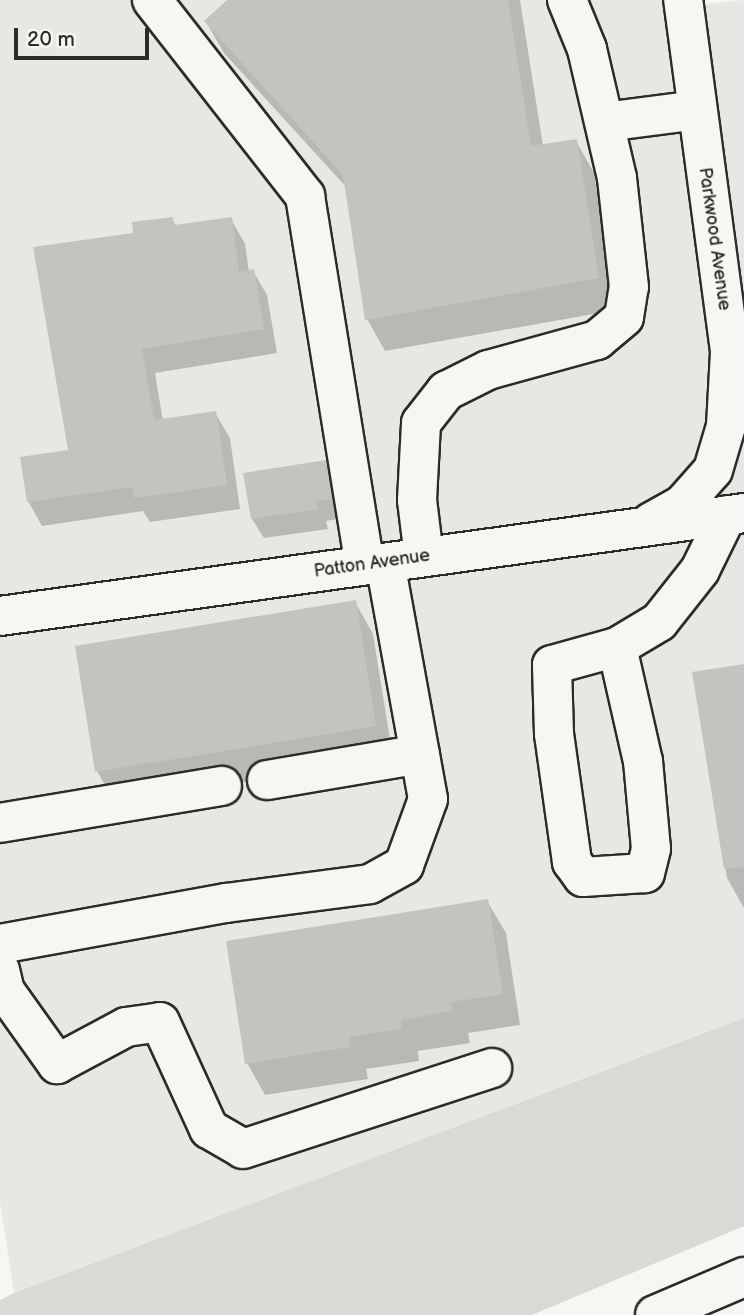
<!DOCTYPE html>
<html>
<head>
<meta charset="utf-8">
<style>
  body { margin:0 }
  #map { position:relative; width:744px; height:1315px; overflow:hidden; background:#f6f6f2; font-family:"Balsamiq Sans",sans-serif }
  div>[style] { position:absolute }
  .built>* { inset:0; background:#e7e7e3 }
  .green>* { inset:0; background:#d9d9d5 }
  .shadow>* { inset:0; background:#0003 }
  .building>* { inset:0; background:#c3c3c0 }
  .roads { filter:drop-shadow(2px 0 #2b2b2b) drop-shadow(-2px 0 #2b2b2b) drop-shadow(0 2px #2b2b2b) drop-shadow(0 -2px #2b2b2b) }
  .minor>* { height:38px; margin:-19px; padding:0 19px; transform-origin:19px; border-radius:19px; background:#f6f6f2 }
  .highway>* { height:38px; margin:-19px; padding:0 19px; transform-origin:19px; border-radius:19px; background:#f6f6f2 }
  span { translate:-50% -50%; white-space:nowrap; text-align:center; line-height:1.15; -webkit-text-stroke:7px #f6f6f2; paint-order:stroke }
  .street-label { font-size:18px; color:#2b2b2b }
  .scale { position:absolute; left:14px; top:28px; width:135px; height:32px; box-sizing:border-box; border:4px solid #2b2b2b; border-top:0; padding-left:9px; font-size:21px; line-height:24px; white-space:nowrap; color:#2b2b2b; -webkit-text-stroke:5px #f6f6f2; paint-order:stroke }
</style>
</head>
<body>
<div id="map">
  <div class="built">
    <i style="clip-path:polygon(0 0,675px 0,676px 7px,744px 0,744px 1018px,14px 1293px,0 1202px)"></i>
  </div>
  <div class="green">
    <i style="clip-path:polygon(744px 1018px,744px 1226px,532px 1315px,0 1315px,0 1300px,14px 1293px)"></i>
  </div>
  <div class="shadow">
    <i style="clip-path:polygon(230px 0,520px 0,543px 146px,576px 141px,594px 173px,616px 310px,385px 351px,367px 319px,347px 188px,224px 53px,206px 22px)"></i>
    <i style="clip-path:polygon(172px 219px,176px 226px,231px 219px,245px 244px,249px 272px,253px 271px,267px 295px,277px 353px,155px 373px,163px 421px,215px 413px,230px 438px,240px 509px,150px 522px,143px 511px,42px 526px,28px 501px,70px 452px,135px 235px)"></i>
    <i style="clip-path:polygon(325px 462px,336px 482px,342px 518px,326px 521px,328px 529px,264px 538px,252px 519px)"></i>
    <i style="clip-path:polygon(355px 602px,373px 634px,393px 758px,115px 803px,97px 771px)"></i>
    <i style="clip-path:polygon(744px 666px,744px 908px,727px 878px,694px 674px)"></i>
    <i style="clip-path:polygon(487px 901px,506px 933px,520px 1025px,468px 1033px,470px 1043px,418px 1051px,419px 1061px,366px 1069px,368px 1079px,265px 1095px,247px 1063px)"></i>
  </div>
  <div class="building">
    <i style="clip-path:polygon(227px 0,508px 0,531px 146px,577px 139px,599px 278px,365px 320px,343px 175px,204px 21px)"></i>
    <i style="clip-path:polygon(173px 217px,174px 225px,232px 217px,239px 272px,254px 269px,264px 329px,142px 349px,154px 420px,216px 411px,227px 485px,134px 498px,132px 487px,27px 502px,20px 457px,68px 450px,33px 247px,133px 233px,132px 222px)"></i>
    <i style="clip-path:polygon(326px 460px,332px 499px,316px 501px,318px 509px,251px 519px,243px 473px)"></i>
    <i style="clip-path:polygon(356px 600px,376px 726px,95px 772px,75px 646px)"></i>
    <i style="clip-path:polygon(744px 664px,744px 867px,724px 869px,692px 672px)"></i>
    <i style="clip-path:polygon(488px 899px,503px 994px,451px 1002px,453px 1011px,401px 1020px,402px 1029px,349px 1037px,350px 1047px,245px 1064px,226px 941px)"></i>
  </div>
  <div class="roads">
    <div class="minor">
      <i style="left:152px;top:0;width:249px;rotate:52deg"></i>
      <i style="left:305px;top:196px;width:374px;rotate:80.8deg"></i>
      <i style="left:605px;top:122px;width:93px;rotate:-7.4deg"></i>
      <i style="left:651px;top:522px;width:37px;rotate:-29deg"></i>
      <i style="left:683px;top:504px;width:45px;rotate:-48.6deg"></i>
      <i style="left:713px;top:470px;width:46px;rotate:-73.5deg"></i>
      <i style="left:726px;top:426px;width:75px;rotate:-86.9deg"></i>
      <i style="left:730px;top:351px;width:354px;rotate:-97.6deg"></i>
      <i style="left:424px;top:557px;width:57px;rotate:-97deg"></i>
      <i style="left:417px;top:500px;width:77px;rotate:-87deg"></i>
      <i style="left:421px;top:423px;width:41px;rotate:-52deg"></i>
      <i style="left:446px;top:391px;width:47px;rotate:-26.6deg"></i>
      <i style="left:488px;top:370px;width:113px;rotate:-15.4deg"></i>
      <i style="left:597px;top:340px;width:35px;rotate:-40deg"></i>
      <i style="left:624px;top:317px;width:30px;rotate:-81deg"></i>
      <i style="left:629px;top:287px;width:110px;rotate:-96.3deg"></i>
      <i style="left:617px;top:178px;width:132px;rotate:-103.1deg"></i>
      <i style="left:587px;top:49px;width:53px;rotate:-112.2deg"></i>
      <i style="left:0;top:616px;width:751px;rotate:-7.88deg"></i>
      <i style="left:617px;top:647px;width:117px;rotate:77.2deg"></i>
      <i style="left:643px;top:761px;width:88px;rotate:84.8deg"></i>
      <i style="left:651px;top:849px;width:25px;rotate:104deg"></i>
      <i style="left:645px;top:873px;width:62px;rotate:176.3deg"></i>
      <i style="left:583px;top:877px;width:19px;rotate:-126deg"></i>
      <i style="left:572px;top:862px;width:129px;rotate:-98deg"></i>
      <i style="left:554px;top:734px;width:69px;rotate:-91.7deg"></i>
      <i style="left:552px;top:665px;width:67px;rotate:-15.5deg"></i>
      <i style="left:617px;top:647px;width:49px;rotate:-30.8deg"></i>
      <i style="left:659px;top:622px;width:66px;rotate:-51.7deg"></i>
      <i style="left:700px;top:570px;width:61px;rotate:-63.9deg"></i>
      <i style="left:267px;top:780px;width:155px;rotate:-9.6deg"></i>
      <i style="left:0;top:823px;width:225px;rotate:-9.5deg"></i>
      <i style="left:0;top:944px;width:230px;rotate:-10.3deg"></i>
      <i style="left:226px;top:903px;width:145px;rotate:-7.5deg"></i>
      <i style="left:370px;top:884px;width:39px;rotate:-29deg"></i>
      <i style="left:404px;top:865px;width:70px;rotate:-70deg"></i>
      <i style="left:428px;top:799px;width:240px;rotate:-100.3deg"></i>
      <i style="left:0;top:970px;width:22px;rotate:77deg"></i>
      <i style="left:5px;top:991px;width:90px;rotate:54.5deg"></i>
      <i style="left:57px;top:1064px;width:78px;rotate:-28.2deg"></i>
      <i style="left:126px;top:1027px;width:34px;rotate:-8deg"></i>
      <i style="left:160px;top:1022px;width:118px;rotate:65.4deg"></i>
      <i style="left:209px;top:1129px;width:39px;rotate:30deg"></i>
      <i style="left:243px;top:1149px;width:262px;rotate:-18deg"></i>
    </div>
    <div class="highway">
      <i style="left:655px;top:1315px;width:97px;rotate:-23.1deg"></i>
    </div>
  </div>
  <div class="street-label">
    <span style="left:714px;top:239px;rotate:82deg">Parkwood Avenue</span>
    <span style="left:372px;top:564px;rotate:-8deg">Patton Avenue</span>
  </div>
  <div class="scale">20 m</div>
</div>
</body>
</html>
